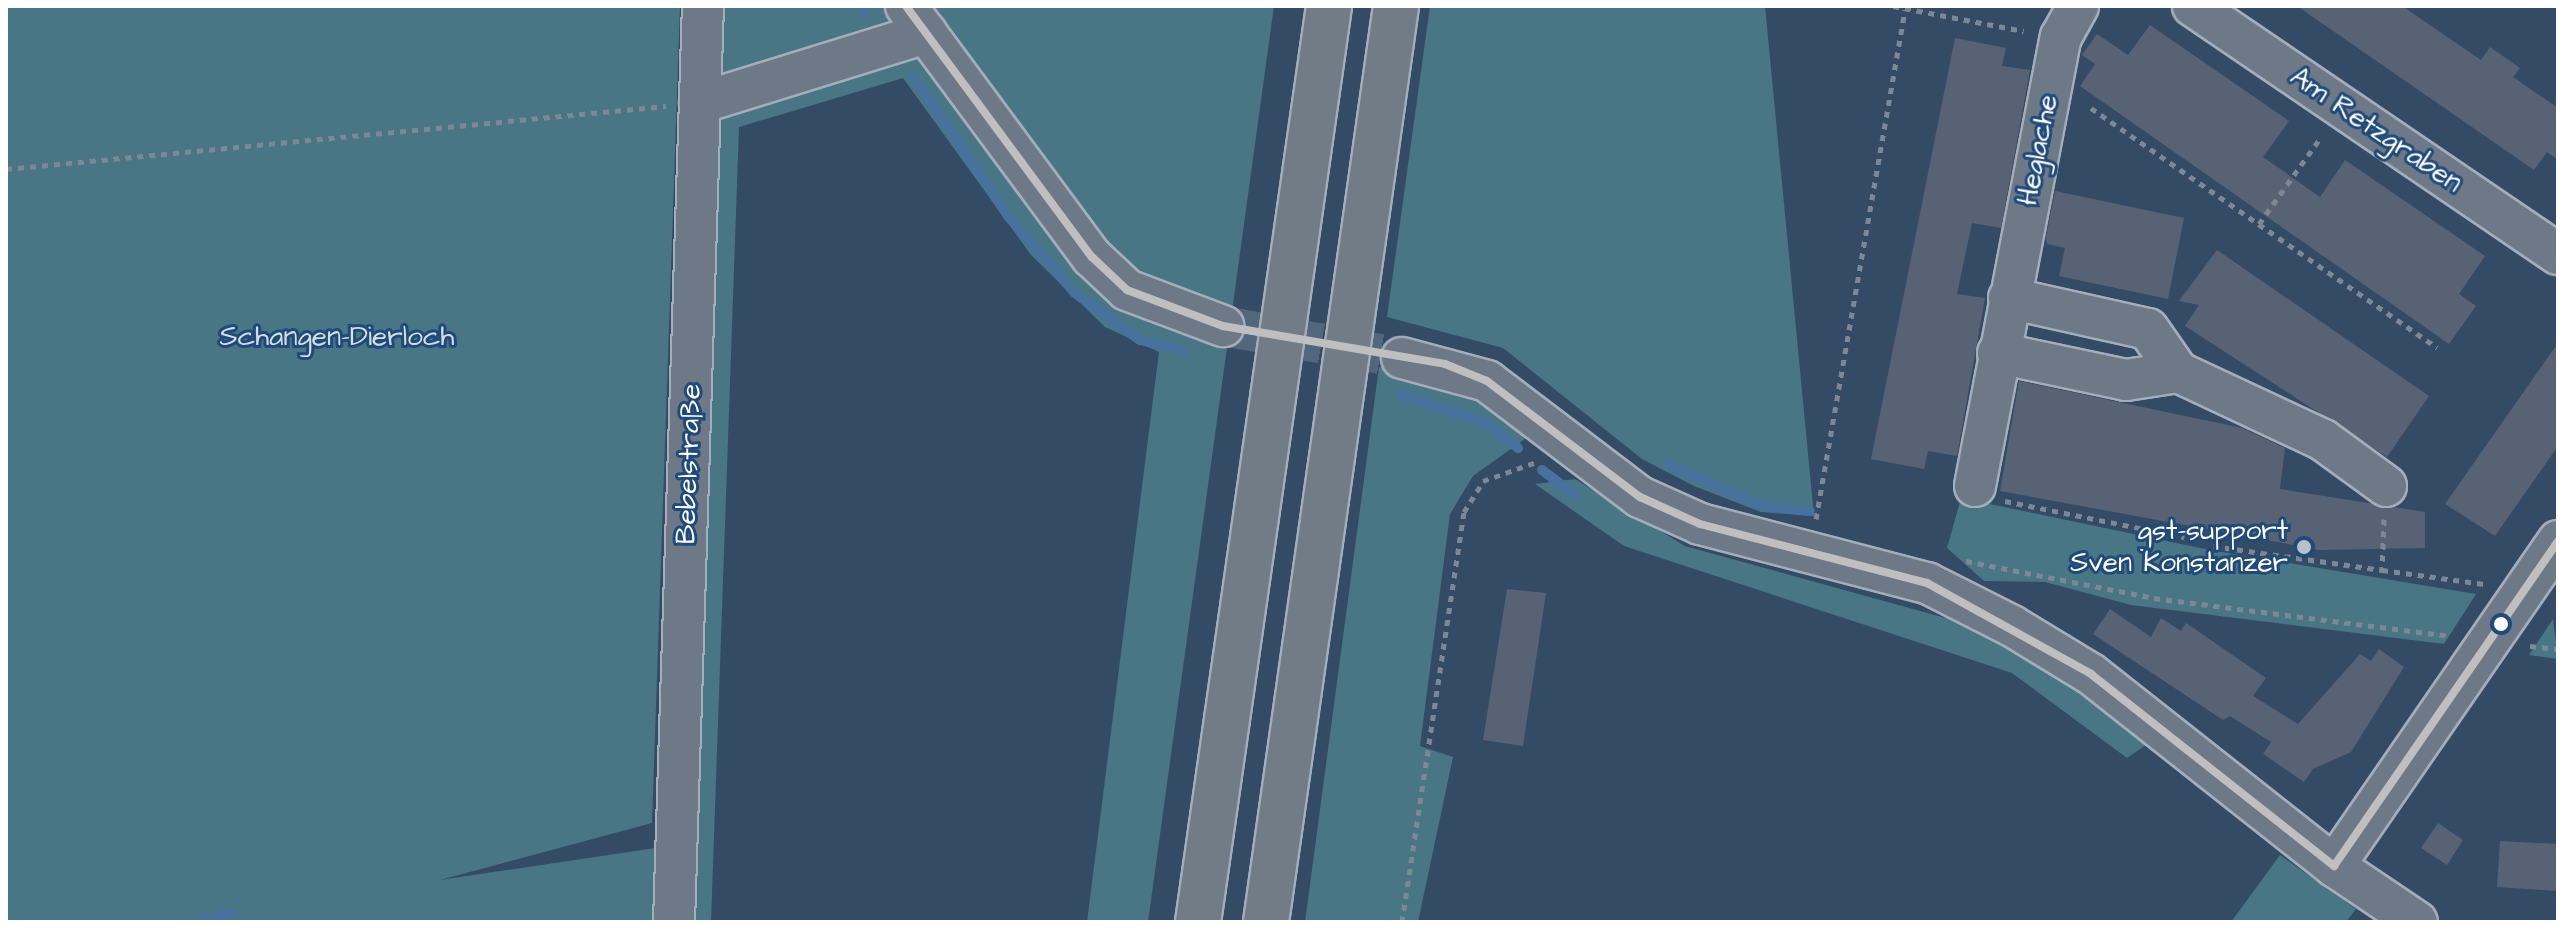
<!DOCTYPE html>
<html>
<head>
<meta charset="utf-8">
<style>
  body { margin:0 }
  #map { position:relative; width:2564px; height:928px; overflow:hidden; background:#344b65; font-family:"Architects Daughter",sans-serif }
  div>[style] { position:absolute }
  .green>* { inset:0; background:#487684 }
  .stream>* { height:10px; margin:-5px; padding:0 5px; transform-origin:5px; border-radius:5px; background:#47729e }
  .building>* { inset:0; background:#576374 }
  .minor-tunnel>* { height:40px; margin-top:-20px; transform-origin:0; background:repeating-linear-gradient(90deg,#52667c 0 40px,transparent 0 60px) }
  .path>* { height:5px; margin-top:-2.5px; transform-origin:0; background:repeating-linear-gradient(90deg,#7e8895 0 6px,transparent 0 12px) }
  .roads { filter:drop-shadow(2px 0 #a4aeba) drop-shadow(-2px 0 #a4aeba) drop-shadow(0 2px #a4aeba) drop-shadow(0 -2px #a4aeba) }
  .minor>* { height:40px; margin:-20px; padding:0 20px; transform-origin:20px; border-radius:20px; background:#6d7986 }
  .highway>* { height:44px; margin:-22px; padding:0 22px; transform-origin:22px; border-radius:22px; background:#717c86 }
  .bus-1>* { height:8px; margin:-4px; padding:0 4px; transform-origin:4px; border-radius:4px; background:#c0bfbf }
  .dots>* { width:22px; height:22px; translate:-50% -50%; box-sizing:border-box; border:4px solid #1f4a7a; border-radius:50% }
  span { translate:-50% -50%; white-space:nowrap; text-align:center; line-height:1.15; -webkit-text-stroke:6px #1f4a7a; paint-order:stroke }
  .street-label { font-size:28px; color:#fff }
  .park-label { font-size:28px; color:#d2dee2 }
  .poi-label { font-size:28px; color:#fff }
  .right { translate:-100% -50%; text-align:right }
  .frame { position:absolute; inset:0; border:8px solid #fff; pointer-events:none }
</style>
</head>
<body>
<div id="map">
  <div class="green">
    <i style="clip-path:polygon(6px 6px,680px 6px,652px 823px,440px 880px,662px 847px,683px 6px,1274px 6px,1148px 922px,1087px 922px,1159px 352px,1105px 327px,1031px 255px,903px 78px,739px 127px,711px 922px,6px 922px)"></i>
    <i style="clip-path:polygon(1430px 6px,1765px 6px,1814px 516px,1761px 512px,1694px 486px,1642px 459px,1503px 348px,1387px 317px)"></i>
    <i style="clip-path:polygon(1379px 367px,1403px 369px,1518px 420px,1530px 435px,1473px 476px,1450px 514px,1420px 746px,1453px 757px,1418px 922px,1305px 922px)"></i>
    <i style="clip-path:polygon(1575px 479px,1685px 546px,1989px 630px,2149px 743px,2127px 758px,2012px 673px,1624px 546px,1535px 484px)"></i>
    <i style="clip-path:polygon(1961px 498px,2210px 550px,2476px 594px,2444px 644px,2131px 605px,2045px 582px,1984px 581px,1947px 548px)"></i>
    <i style="clip-path:polygon(2553px 619px,2558px 659px,2529px 655px)"></i>
    <i style="clip-path:polygon(2280px 855px,2356px 909px,2346px 922px,2231px 922px)"></i>
  </div>
  <div class="stream">
    <i style="left:860px;top:6px;width:8px;rotate:50deg"></i>
    <i style="left:914px;top:78px;width:167px;rotate:55.7deg"></i>
    <i style="left:1008px;top:216px;width:102px;rotate:49deg"></i>
    <i style="left:1075px;top:293px;width:80px;rotate:35.9deg"></i>
    <i style="left:1140px;top:340px;width:44px;rotate:14.3deg"></i>
    <i style="left:1400px;top:394px;width:92px;rotate:18.4deg"></i>
    <i style="left:1487px;top:423px;width:40px;rotate:39deg"></i>
    <i style="left:1668px;top:464px;width:102px;rotate:24.3deg"></i>
    <i style="left:1761px;top:506px;width:49px;rotate:5.8deg"></i>
    <i style="left:1542px;top:470px;width:41px;rotate:37.1deg"></i>
    <i style="left:190px;top:922px;width:44px;rotate:-10.5deg"></i>
  </div>
  <div class="building">
    <i style="clip-path:polygon(2297px 6px,2402px 6px,2481px 60px,2490px 47px,2520px 68px,2513px 77px,2558px 108px,2558px 160px,2547px 152px,2534px 170px)"></i>
    <i style="clip-path:polygon(2150px 25px,2289px 121px,2263px 157px,2320px 197px,2345px 160px,2485px 256px,2459px 294px,2476px 306px,2449px 344px,2080px 86px,2095px 64px,2082px 55px,2097px 34px,2128px 55px)"></i>
    <i style="clip-path:polygon(1955px 38px,2006px 48px,2002px 66px,2030px 70px,2001px 228px,1972px 223px,1957px 294px,1985px 298px,1957px 456px,1928px 451px,1924px 469px,1871px 459px)"></i>
    <i style="clip-path:polygon(2055px 191px,2184px 218px,2168px 299px,2059px 276px,2065px 248px,2047px 244px,2046px 237px)"></i>
    <i style="clip-path:polygon(2217px 250px,2429px 396px,2387px 457px,2185px 326px,2199px 305px,2179px 301px)"></i>
    <i style="clip-path:polygon(2558px 343px,2558px 446px,2495px 536px,2445px 504px)"></i>
    <i style="clip-path:polygon(2019px 381px,2242px 428px,2285px 448px,2280px 489px,2425px 512px,2425px 548px,2320px 550px,2000px 491px)"></i>
    <i style="clip-path:polygon(1507px 589px,1546px 593px,1523px 746px,1483px 740px)"></i>
    <i style="clip-path:polygon(2110px 609px,2151px 637px,2161px 618px,2181px 631px,2186px 623px,2266px 678px,2253px 696px,2298px 724px,2360px 654px,2371px 661px,2379px 649px,2404px 667px,2351px 752px,2313px 769px,2304px 782px,2263px 754px,2271px 742px,2230px 716px,2223px 720px,2093px 634px)"></i>
    <i style="clip-path:polygon(2438px 823px,2463px 840px,2447px 865px,2421px 848px)"></i>
    <i style="clip-path:polygon(2500px 841px,2558px 844px,2558px 891px,2497px 887px)"></i>
  </div>
  <div class="minor-tunnel">
    <i style="left:1223px;top:326px;width:182px;rotate:10.1deg"></i>
  </div>
  <div class="path">
    <i style="left:1893px;top:6px;width:133px;rotate:10.8deg"></i>
    <i style="left:2091px;top:108px;width:421px;rotate:34.7deg"></i>
    <i style="left:6px;top:169px;width:663px;rotate:-5.45deg"></i>
    <i style="left:2259px;top:224px;width:107px;rotate:-54.5deg"></i>
    <i style="left:2005px;top:501px;width:183px;rotate:11.4deg"></i>
    <i style="left:1816px;top:519px;width:517px;rotate:-80.08deg"></i>
    <i style="left:2384px;top:519px;width:51px;rotate:92.2deg"></i>
    <i style="left:2382px;top:570px;width:103px;rotate:7.8deg"></i>
    <i style="left:2213px;top:546px;width:171px;rotate:8.1deg"></i>
    <i style="left:1966px;top:561px;width:192px;rotate:11.1deg"></i>
    <i style="left:2154px;top:598px;width:297px;rotate:7.3deg"></i>
    <i style="left:2530px;top:646px;width:28px;rotate:6deg"></i>
    <i style="left:1402px;top:922px;width:415px;rotate:-81.4deg"></i>
    <i style="left:1464px;top:512px;width:36px;rotate:-58deg"></i>
    <i style="left:1483px;top:481px;width:56px;rotate:-19.7deg"></i>
  </div>
  <div class="roads">
    <div class="minor">
      <i style="left:906px;top:6px;width:312px;rotate:53.5deg"></i>
      <i style="left:1092px;top:257px;width:48px;rotate:43.3deg"></i>
      <i style="left:1127px;top:290px;width:103px;rotate:20.6deg"></i>
      <i style="left:2193px;top:6px;width:441px;rotate:34.2deg"></i>
      <i style="left:700px;top:103px;width:237px;rotate:-17.2deg"></i>
      <i style="left:2009px;top:298px;width:142px;rotate:12.6deg"></i>
      <i style="left:2148px;top:329px;width:52px;rotate:55.1deg"></i>
      <i style="left:1998px;top:353px;width:131px;rotate:11.9deg"></i>
      <i style="left:2126px;top:380px;width:53px;rotate:-8.7deg"></i>
      <i style="left:2178px;top:372px;width:160px;rotate:25.1deg"></i>
      <i style="left:2323px;top:440px;width:78px;rotate:36.1deg"></i>
      <i style="left:1402px;top:358px;width:88px;rotate:15.1deg"></i>
      <i style="left:1487px;top:381px;width:192px;rotate:37.2deg"></i>
      <i style="left:1640px;top:497px;width:66px;rotate:24.2deg"></i>
      <i style="left:1700px;top:524px;width:235px;rotate:14.6deg"></i>
      <i style="left:1927px;top:583px;width:95px;rotate:26.8deg"></i>
      <i style="left:2012px;top:626px;width:92px;rotate:31.3deg"></i>
      <i style="left:2091px;top:674px;width:310px;rotate:38.3deg"></i>
      <i style="left:2334px;top:866px;width:100px;rotate:34deg"></i>
      <i style="left:1975px;top:486px;width:457px;rotate:-79.2deg"></i>
      <i style="left:2061px;top:37px;width:35px;rotate:-61deg"></i>
      <i style="left:2334px;top:866px;width:395px;rotate:-55.4deg"></i>
      <i style="left:674px;top:922px;width:916px;rotate:-88.19deg"></i>
    </div>
    <div class="highway">
      <i style="left:1198px;top:922px;width:925px;rotate:-81.86deg"></i>
      <i style="left:1266px;top:922px;width:925px;rotate:-81.92deg"></i>
    </div>
  </div>
  <div class="bus-1">
    <i style="left:906px;top:6px;width:312px;rotate:53.5deg"></i>
    <i style="left:1092px;top:257px;width:48px;rotate:43.3deg"></i>
    <i style="left:1127px;top:290px;width:103px;rotate:20.6deg"></i>
    <i style="left:1223px;top:326px;width:225px;rotate:9.7deg"></i>
    <i style="left:1445px;top:364px;width:45px;rotate:22deg"></i>
    <i style="left:1487px;top:381px;width:192px;rotate:37.2deg"></i>
    <i style="left:1640px;top:497px;width:66px;rotate:24.2deg"></i>
    <i style="left:1700px;top:524px;width:235px;rotate:14.6deg"></i>
    <i style="left:1927px;top:583px;width:188px;rotate:29deg"></i>
    <i style="left:2091px;top:674px;width:310px;rotate:38.3deg"></i>
    <i style="left:2334px;top:866px;width:395px;rotate:-55.4deg"></i>
  </div>
  <div class="dots">
    <i style="left:2304px;top:547px;background:#b8c0c9"></i>
    <i style="left:2501px;top:624px;background:#fff"></i>
  </div>
  <div class="street-label">
    <span style="left:2376px;top:130px;rotate:34deg">Am Retzgraben</span>
    <span style="left:2038px;top:150px;rotate:-79deg">Heglache</span>
    <span style="left:689px;top:464px;rotate:-88deg">Bebelstraße</span>
  </div>
  <div class="park-label">
    <span style="left:337px;top:337px">Schangen-Dierloch</span>
  </div>
  <div class="poi-label">
    <span class="right" style="left:2288px;top:547px">gst-support<br>Sven Konstanzer</span>
  </div>
  <div class="frame"></div>
</div>
</body>
</html>
